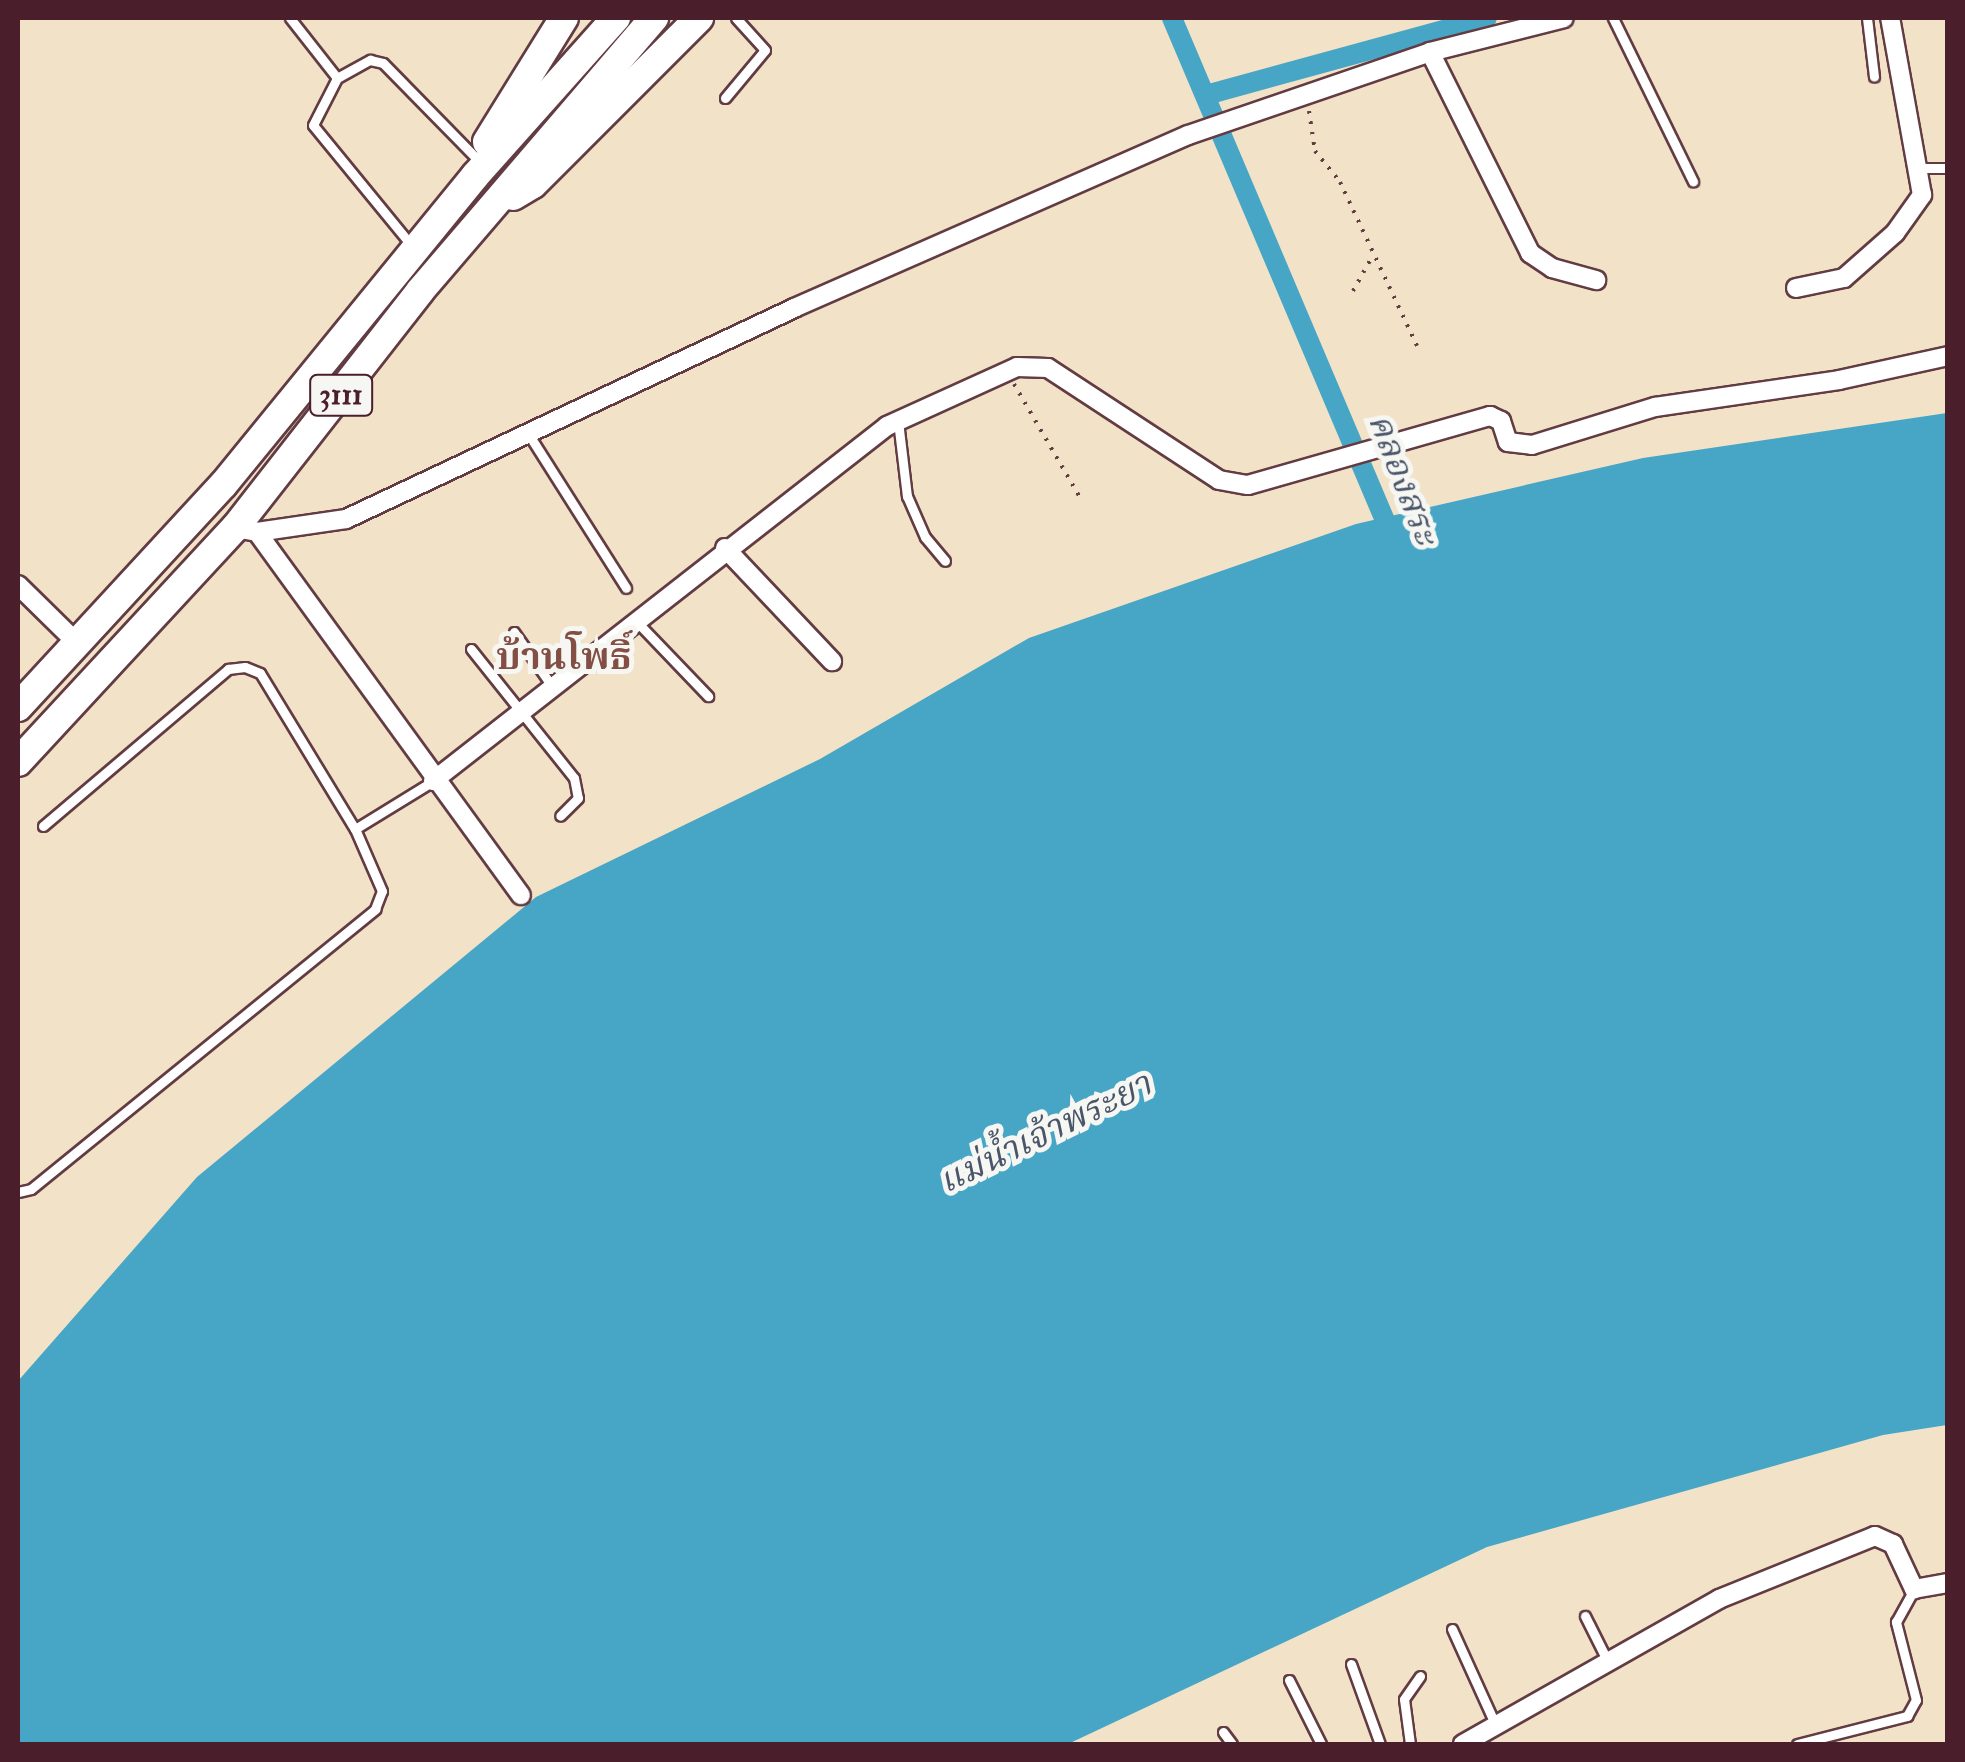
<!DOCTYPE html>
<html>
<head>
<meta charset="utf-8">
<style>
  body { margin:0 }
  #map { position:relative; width:1965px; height:1762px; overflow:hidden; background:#f2e2c8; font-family:"IM FELL Double Pica","Noto Serif Thai",serif }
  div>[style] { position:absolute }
  .water>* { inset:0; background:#47a6c6 }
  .canal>* { height:20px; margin:-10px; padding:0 10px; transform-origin:10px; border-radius:10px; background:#47a6c6 }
  .path>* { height:4px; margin-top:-2px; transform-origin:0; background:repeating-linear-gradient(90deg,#633c43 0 2.5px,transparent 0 10.5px) }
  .roads { filter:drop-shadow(2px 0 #633c43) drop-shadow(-2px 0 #633c43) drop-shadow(0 2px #633c43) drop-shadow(0 -2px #633c43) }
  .service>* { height:9px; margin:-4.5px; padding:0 4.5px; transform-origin:4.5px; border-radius:4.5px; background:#fff }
  .minor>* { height:18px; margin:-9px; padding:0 9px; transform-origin:9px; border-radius:9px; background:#fff }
  .primary>* { height:28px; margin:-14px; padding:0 14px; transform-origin:14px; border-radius:14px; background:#fff }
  span { translate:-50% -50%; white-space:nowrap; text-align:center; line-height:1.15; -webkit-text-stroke:10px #f6f6f2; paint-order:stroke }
  .shield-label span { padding:2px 8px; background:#f6f6f2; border:2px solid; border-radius:8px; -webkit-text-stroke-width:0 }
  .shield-label { font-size:30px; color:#4a1f2b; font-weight:700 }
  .water-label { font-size:35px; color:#495569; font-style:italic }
  .quarter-label { font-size:38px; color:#834f45; font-weight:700 }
  .frame { position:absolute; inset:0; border:20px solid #4a1f2b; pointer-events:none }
</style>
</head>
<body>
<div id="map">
  <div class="water">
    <i style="clip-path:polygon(1947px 413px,1947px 1425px,1883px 1435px,1487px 1547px,1068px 1744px,18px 1744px,18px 1381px,197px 1177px,536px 897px,820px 759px,1029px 638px,1356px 524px,1643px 458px)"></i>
  </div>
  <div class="canal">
    <i style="left:1172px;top:18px;width:571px;rotate:67.03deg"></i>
    <i style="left:1206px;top:95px;width:291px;rotate:-15.3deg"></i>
  </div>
  <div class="path">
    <i style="left:1309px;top:111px;width:40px;rotate:81.5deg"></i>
    <i style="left:1315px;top:151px;width:40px;rotate:51deg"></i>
    <i style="left:1340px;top:182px;width:181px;rotate:64.8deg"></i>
    <i style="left:1353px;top:291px;width:41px;rotate:-60.9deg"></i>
    <i style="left:1014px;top:384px;width:133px;rotate:59.8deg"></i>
  </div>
  <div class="roads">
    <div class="service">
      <i style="left:290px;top:18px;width:76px;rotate:51.9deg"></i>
      <i style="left:1613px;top:18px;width:182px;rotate:63.9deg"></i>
      <i style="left:1867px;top:18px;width:59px;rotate:83.2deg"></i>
      <i style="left:725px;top:98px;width:62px;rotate:-50.2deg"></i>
      <i style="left:765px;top:50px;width:43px;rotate:-132.2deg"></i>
      <i style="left:1922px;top:168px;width:26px"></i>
      <i style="left:412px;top:246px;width:156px;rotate:-129.3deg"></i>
      <i style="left:313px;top:125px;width:53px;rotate:-62.9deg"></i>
      <i style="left:337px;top:78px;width:38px;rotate:-29deg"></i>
      <i style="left:370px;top:60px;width:13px;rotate:13deg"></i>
      <i style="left:383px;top:63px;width:136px;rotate:45.6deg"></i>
      <i style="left:898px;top:421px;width:76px;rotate:83.2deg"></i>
      <i style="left:907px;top:496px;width:45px;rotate:66.3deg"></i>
      <i style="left:925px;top:537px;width:31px;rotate:50deg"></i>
      <i style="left:529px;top:435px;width:181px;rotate:57.6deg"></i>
      <i style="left:637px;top:622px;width:103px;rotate:46.2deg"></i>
      <i style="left:514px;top:632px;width:66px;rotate:54.9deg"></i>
      <i style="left:471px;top:649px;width:165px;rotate:51.4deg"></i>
      <i style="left:574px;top:778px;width:20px;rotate:79deg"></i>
      <i style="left:578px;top:798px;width:25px;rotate:135deg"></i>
      <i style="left:43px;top:826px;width:243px;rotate:-40.3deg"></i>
      <i style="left:228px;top:669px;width:17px;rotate:-7deg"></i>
      <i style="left:245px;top:667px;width:16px;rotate:22deg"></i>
      <i style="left:260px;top:673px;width:183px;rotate:58.7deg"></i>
      <i style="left:18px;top:1192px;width:13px;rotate:-13deg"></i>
      <i style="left:31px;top:1189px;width:444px;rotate:-39.1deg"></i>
      <i style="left:375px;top:909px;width:19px;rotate:-69deg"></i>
      <i style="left:382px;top:891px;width:68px;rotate:-113.5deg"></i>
      <i style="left:355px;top:829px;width:92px;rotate:-31.6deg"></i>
      <i style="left:1585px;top:1616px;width:51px;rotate:63.4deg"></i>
      <i style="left:1452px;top:1629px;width:107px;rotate:65.6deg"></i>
      <i style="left:1351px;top:1664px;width:85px;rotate:70.1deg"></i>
      <i style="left:1289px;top:1680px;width:72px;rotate:63.4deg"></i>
      <i style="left:1223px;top:1732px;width:15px;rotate:53deg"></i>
      <i style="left:1410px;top:1744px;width:45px;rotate:-97.6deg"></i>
      <i style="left:1404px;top:1699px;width:28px;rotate:-55deg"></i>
      <i style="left:1797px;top:1744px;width:114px;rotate:-14.3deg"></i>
      <i style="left:1907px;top:1716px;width:18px;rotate:-61deg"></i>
      <i style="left:1916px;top:1700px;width:81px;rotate:-104.4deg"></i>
      <i style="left:1896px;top:1622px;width:38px;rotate:-61deg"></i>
    </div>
    <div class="minor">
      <i style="left:1430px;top:52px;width:225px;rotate:63.5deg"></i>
      <i style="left:1530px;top:253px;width:27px;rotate:34deg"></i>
      <i style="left:1552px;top:268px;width:46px;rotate:15.3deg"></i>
      <i style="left:1796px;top:288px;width:49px;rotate:-11.8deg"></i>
      <i style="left:1844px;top:278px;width:68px;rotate:-41.4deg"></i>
      <i style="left:1895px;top:233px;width:47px;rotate:-54.6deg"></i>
      <i style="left:1922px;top:195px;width:180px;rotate:-100.2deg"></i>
      <i style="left:235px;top:528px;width:22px;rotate:10deg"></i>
      <i style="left:257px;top:532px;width:90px;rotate:-8.3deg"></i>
      <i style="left:346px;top:519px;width:495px;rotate:-25.2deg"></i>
      <i style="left:794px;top:308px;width:430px;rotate:-23.7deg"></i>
      <i style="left:1188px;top:135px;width:256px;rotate:-18.9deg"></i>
      <i style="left:1430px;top:52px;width:138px;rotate:-14.2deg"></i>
      <i style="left:257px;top:532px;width:449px;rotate:54deg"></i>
      <i style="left:725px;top:548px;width:156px;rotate:46.6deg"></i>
      <i style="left:18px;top:585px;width:81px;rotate:44.5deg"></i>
      <i style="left:433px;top:781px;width:576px;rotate:-38.02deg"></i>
      <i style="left:887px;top:426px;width:143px;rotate:-24.4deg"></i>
      <i style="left:1017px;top:367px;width:31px;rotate:2deg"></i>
      <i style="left:1048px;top:368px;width:204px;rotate:33.2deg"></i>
      <i style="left:1219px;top:480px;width:29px;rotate:10deg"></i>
      <i style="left:1248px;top:485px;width:252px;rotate:-15.9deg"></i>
      <i style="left:1490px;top:416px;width:12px;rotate:24deg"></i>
      <i style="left:1501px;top:421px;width:22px;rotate:72deg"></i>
      <i style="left:1508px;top:442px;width:24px;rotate:7deg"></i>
      <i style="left:1532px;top:445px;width:129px;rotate:-17.2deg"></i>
      <i style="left:1655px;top:407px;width:186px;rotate:-8.3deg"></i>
      <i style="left:1839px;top:380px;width:112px;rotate:-12.4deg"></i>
      <i style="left:1463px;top:1744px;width:294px;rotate:-29.5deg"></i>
      <i style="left:1719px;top:1599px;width:168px;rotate:-22deg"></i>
      <i style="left:1875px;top:1536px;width:20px;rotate:24deg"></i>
      <i style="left:1893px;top:1544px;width:50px;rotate:65deg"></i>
      <i style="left:1914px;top:1589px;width:35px;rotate:-10deg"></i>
    </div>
    <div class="primary">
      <i style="left:487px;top:142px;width:146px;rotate:-58.2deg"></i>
      <i style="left:513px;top:196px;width:23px;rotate:-31deg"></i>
      <i style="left:533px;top:184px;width:235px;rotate:-45deg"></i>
      <i style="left:18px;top:707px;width:302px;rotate:-47.3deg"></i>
      <i style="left:223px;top:485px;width:399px;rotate:-50.8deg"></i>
      <i style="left:475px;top:176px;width:212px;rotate:-48.3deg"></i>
      <i style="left:18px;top:762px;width:319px;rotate:-47.2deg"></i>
      <i style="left:235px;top:528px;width:301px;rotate:-52deg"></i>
      <i style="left:420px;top:291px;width:360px;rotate:-49.4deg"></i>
    </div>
  </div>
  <div class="shield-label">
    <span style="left:341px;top:395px">3111</span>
  </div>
  <div class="water-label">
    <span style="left:1403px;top:479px;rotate:69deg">คลองสระ</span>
    <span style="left:1045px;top:1133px;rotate:-26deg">แม่น้ำเจ้าพระยา</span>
  </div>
  <div class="quarter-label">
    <span style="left:564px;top:658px">บ้านโพธิ์</span>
  </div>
  <div class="frame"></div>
</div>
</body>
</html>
